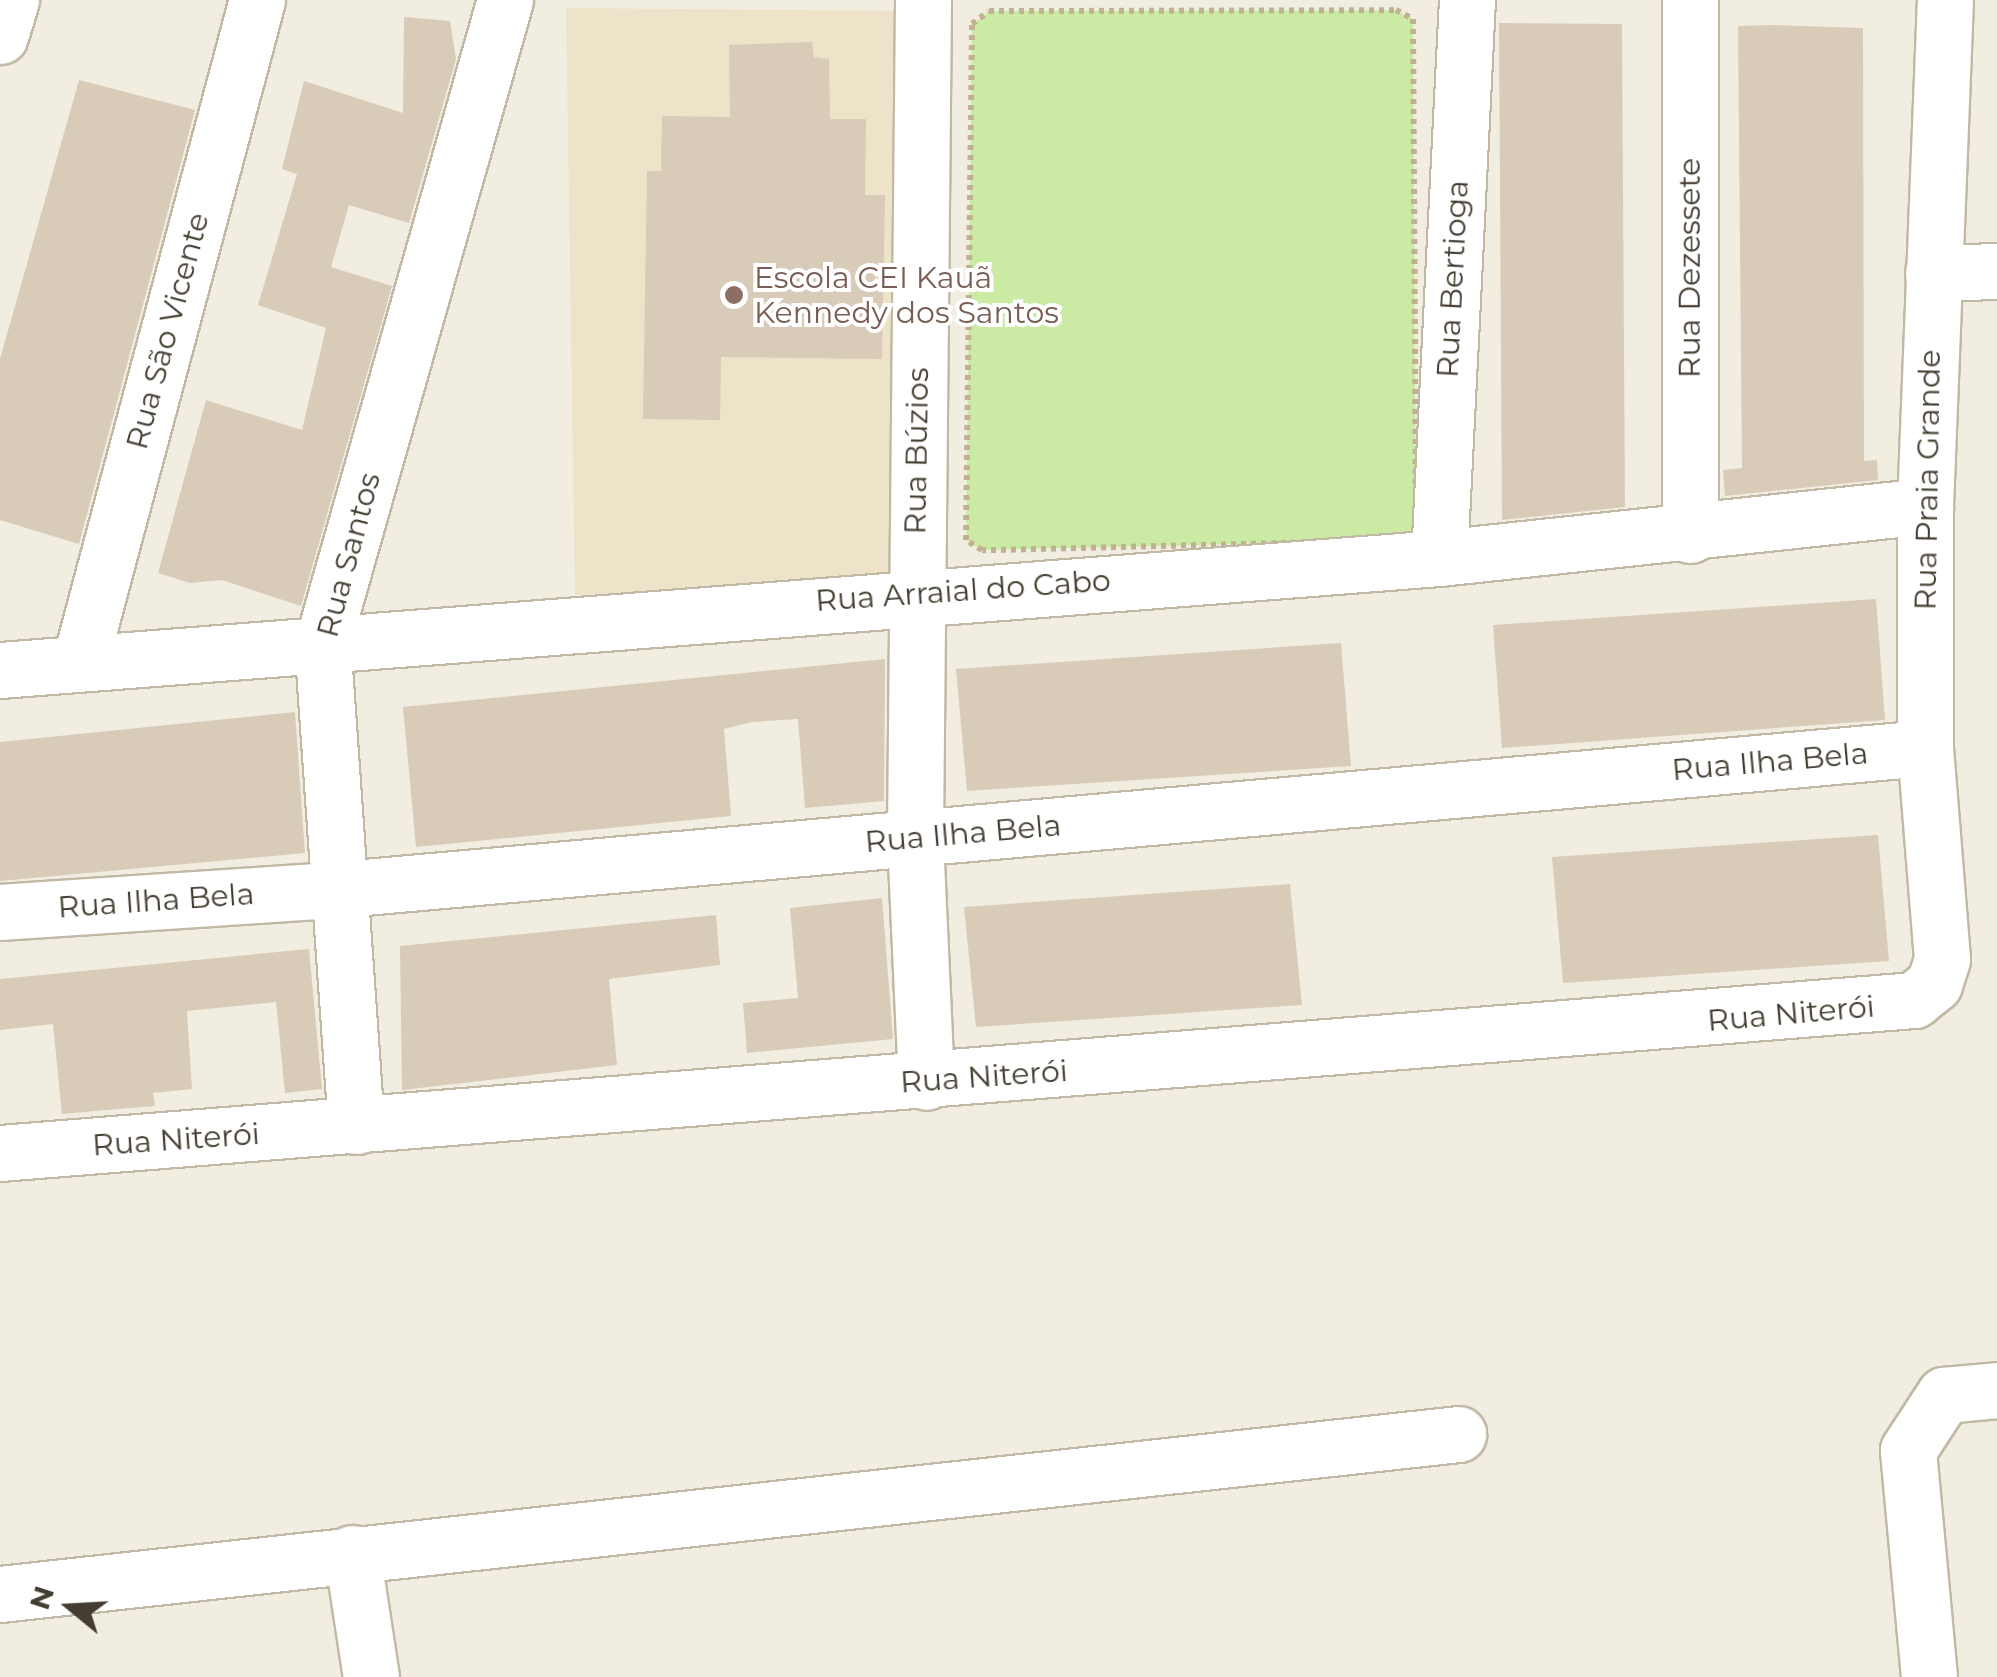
<!DOCTYPE html>
<html>
<head>
<meta charset="utf-8">
<style>
  body { margin:0 }
  #map { position:relative; width:1997px; height:1677px; overflow:hidden; background:#f2ede1; font-family:Montserrat,sans-serif }
  div>[style] { position:absolute }
  .education>* { inset:0; background:#ede3c9 }
  .green>* { inset:0; background:#cbeba5 }
  .building>* { inset:0; background:#d8cbb8 }
  .path>* { height:6px; margin-top:-3px; transform-origin:0; background:repeating-linear-gradient(90deg,#c1b193 0 5px,transparent 0 10px) }
  .roads { filter:drop-shadow(2px 0 #c1b8a6) drop-shadow(-2px 0 #c1b8a6) drop-shadow(0 2px #c1b8a6) drop-shadow(0 -2px #c1b8a6) }
  .minor>* { height:55px; margin:-27.5px; padding:0 27.5px; transform-origin:27.5px; border-radius:27.5px; background:#fff }
  .dots>* { width:28px; height:28px; translate:-50% -50%; box-sizing:border-box; border:5px solid #fff; border-radius:50% }
  span { translate:-50% -50%; white-space:nowrap; text-align:center; line-height:1.15; -webkit-text-stroke:8px #fff; paint-order:stroke }
  .street-label { font-size:30px; color:#443d31 }
  .education-label { font-size:30px; color:#785e54 }
  .left { translate:0 -50%; text-align:left }
  .north { position:absolute; left:20px; top:1557px; width:100px; height:100px; -webkit-text-stroke:8px #fff; paint-order:stroke; rotate:288deg; font-size:28px; font-weight:700; line-height:40px; text-align:center; color:#443d31 }
  .north::after { content:''; display:block; margin:auto; width:35px; height:45px; background:#443d31; clip-path:polygon(50% 0,100% 100%,50% 72%,0 100%) }
</style>
</head>
<body>
<div id="map">
  <div class="education">
    <i style="clip-path:polygon(566px 8px,898px 11px,896px 580px,575px 595px)"></i>
  </div>
  <div class="green">
    <i style="clip-path:polygon(1396px 10px,1413px 19px,1416px 527px,1406px 540px,982px 550px,966px 540px,972px 24px,989px 11px)"></i>
  </div>
  <div class="building">
    <i style="clip-path:polygon(404px 17px,450px 21px,456px 59px,409px 223px,349px 205px,331px 267px,392px 286px,301px 606px,222px 580px,190px 583px,158px 573px,206px 400px,302px 430px,326px 328px,258px 305px,297px 174px,282px 169px,304px 81px,403px 113px)"></i>
    <i style="clip-path:polygon(1499px 23px,1622px 24px,1625px 507px,1502px 520px)"></i>
    <i style="clip-path:polygon(1774px 25px,1863px 28px,1864px 461px,1877px 460px,1878px 480px,1725px 496px,1723px 470px,1742px 468px,1738px 26px)"></i>
    <i style="clip-path:polygon(812px 42px,814px 57px,829px 59px,830px 119px,866px 119px,865px 195px,885px 195px,882px 359px,721px 357px,720px 420px,643px 419px,647px 171px,661px 171px,662px 116px,730px 117px,729px 45px)"></i>
    <i style="clip-path:polygon(79px 80px,195px 110px,79px 544px,0 520px,0 359px)"></i>
    <i style="clip-path:polygon(1876px 599px,1885px 720px,1502px 748px,1493px 625px)"></i>
    <i style="clip-path:polygon(1341px 643px,1351px 766px,967px 791px,956px 669px)"></i>
    <i style="clip-path:polygon(885px 659px,884px 801px,805px 808px,798px 719px,752px 722px,724px 729px,731px 816px,416px 847px,403px 707px)"></i>
    <i style="clip-path:polygon(295px 712px,305px 853px,0 881px,0 742px)"></i>
    <i style="clip-path:polygon(1878px 835px,1889px 961px,1563px 983px,1552px 857px)"></i>
    <i style="clip-path:polygon(1290px 884px,1302px 1005px,976px 1027px,964px 907px)"></i>
    <i style="clip-path:polygon(882px 898px,893px 1039px,747px 1053px,743px 1003px,798px 998px,790px 908px)"></i>
    <i style="clip-path:polygon(716px 915px,720px 965px,609px 979px,617px 1065px,402px 1090px,400px 946px)"></i>
    <i style="clip-path:polygon(309px 949px,322px 1089px,285px 1093px,276px 1002px,187px 1011px,192px 1089px,153px 1093px,155px 1106px,118px 1109px,62px 1114px,53px 1024px,0 1030px,0 979px)"></i>
  </div>
  <div class="path">
    <i style="left:1396px;top:10px;width:19px;rotate:28deg"></i>
    <i style="left:1413px;top:19px;width:508px;rotate:89.66deg"></i>
    <i style="left:1416px;top:527px;width:16px;rotate:128deg"></i>
    <i style="left:1406px;top:540px;width:424px;rotate:178.6deg"></i>
    <i style="left:982px;top:550px;width:19px;rotate:-148deg"></i>
    <i style="left:966px;top:540px;width:516px;rotate:-89.33deg"></i>
    <i style="left:972px;top:24px;width:21px;rotate:-37deg"></i>
    <i style="left:989px;top:11px;width:407px;rotate:-0.1deg"></i>
  </div>
  <div class="roads">
    <div class="minor">
      <i style="left:923px;top:0;width:839px;rotate:90.55deg"></i>
      <i style="left:915px;top:839px;width:243px;rotate:87.4deg"></i>
      <i style="left:1690px;top:0;width:535px;rotate:90deg"></i>
      <i style="left:0;top:36px;width:38px;rotate:-73deg"></i>
      <i style="left:1933px;top:273px;width:64px;rotate:-1.8deg"></i>
      <i style="left:1439px;top:558px;width:559px;rotate:-87.13deg"></i>
      <i style="left:80px;top:662px;width:685px;rotate:-75.03deg"></i>
      <i style="left:0;top:670px;width:1443px;rotate:-4.45deg"></i>
      <i style="left:1439px;top:558px;width:489px;rotate:-6.1deg"></i>
      <i style="left:0;top:912px;width:343px;rotate:-3.8deg"></i>
      <i style="left:342px;top:889px;width:1589px;rotate:-5.09deg"></i>
      <i style="left:356px;top:1126px;width:482px;rotate:-94deg"></i>
      <i style="left:322px;top:645px;width:670px;rotate:-74.16deg"></i>
      <i style="left:0;top:1153px;width:1920px;rotate:-4.57deg"></i>
      <i style="left:1914px;top:1000px;width:26px;rotate:-39deg"></i>
      <i style="left:1934px;top:984px;width:26px;rotate:-72deg"></i>
      <i style="left:1942px;top:959px;width:212px;rotate:-94.6deg"></i>
      <i style="left:1925px;top:748px;width:242px;rotate:-90deg"></i>
      <i style="left:1925px;top:506px;width:506px;rotate:-87.74deg"></i>
      <i style="left:352px;top:1553px;width:125px;rotate:81.3deg"></i>
      <i style="left:0;top:1594px;width:1467px;rotate:-6.26deg"></i>
      <i style="left:1929px;top:1677px;width:228px;rotate:-95.3deg"></i>
      <i style="left:1908px;top:1450px;width:66px;rotate:-56.8deg"></i>
      <i style="left:1944px;top:1395px;width:53px;rotate:-5.4deg"></i>
    </div>
  </div>
  <div class="dots">
    <i style="left:734px;top:295px;background:#8d6e63"></i>
  </div>
  <div class="street-label">
    <span style="left:1690px;top:268px;rotate:-90deg">Rua Dezessete</span>
    <span style="left:1453px;top:279px;rotate:-87deg">Rua Bertioga</span>
    <span style="left:168px;top:331px;rotate:-75deg">Rua São Vicente</span>
    <span style="left:917px;top:451px;rotate:-89deg">Rua Búzios</span>
    <span style="left:1928px;top:480px;rotate:-89deg">Rua Praia Grande</span>
    <span style="left:349px;top:555px;rotate:-75deg">Rua Santos</span>
    <span style="left:963px;top:591px;rotate:-4deg">Rua Arraial do Cabo</span>
    <span style="left:1770px;top:762px;rotate:-5deg">Rua Ilha Bela</span>
    <span style="left:963px;top:834px;rotate:-5deg">Rua Ilha Bela</span>
    <span style="left:156px;top:901px;rotate:-4deg">Rua Ilha Bela</span>
    <span style="left:1791px;top:1014px;rotate:-5deg">Rua Niterói</span>
    <span style="left:984px;top:1077px;rotate:-4deg">Rua Niterói</span>
    <span style="left:176px;top:1140px;rotate:-4deg">Rua Niterói</span>
  </div>
  <div class="education-label">
    <span class="left" style="left:754px;top:295px">Escola CEI Kauã<br>Kennedy dos Santos</span>
  </div>
  <div class="north">N</div>
</div>
</body>
</html>
